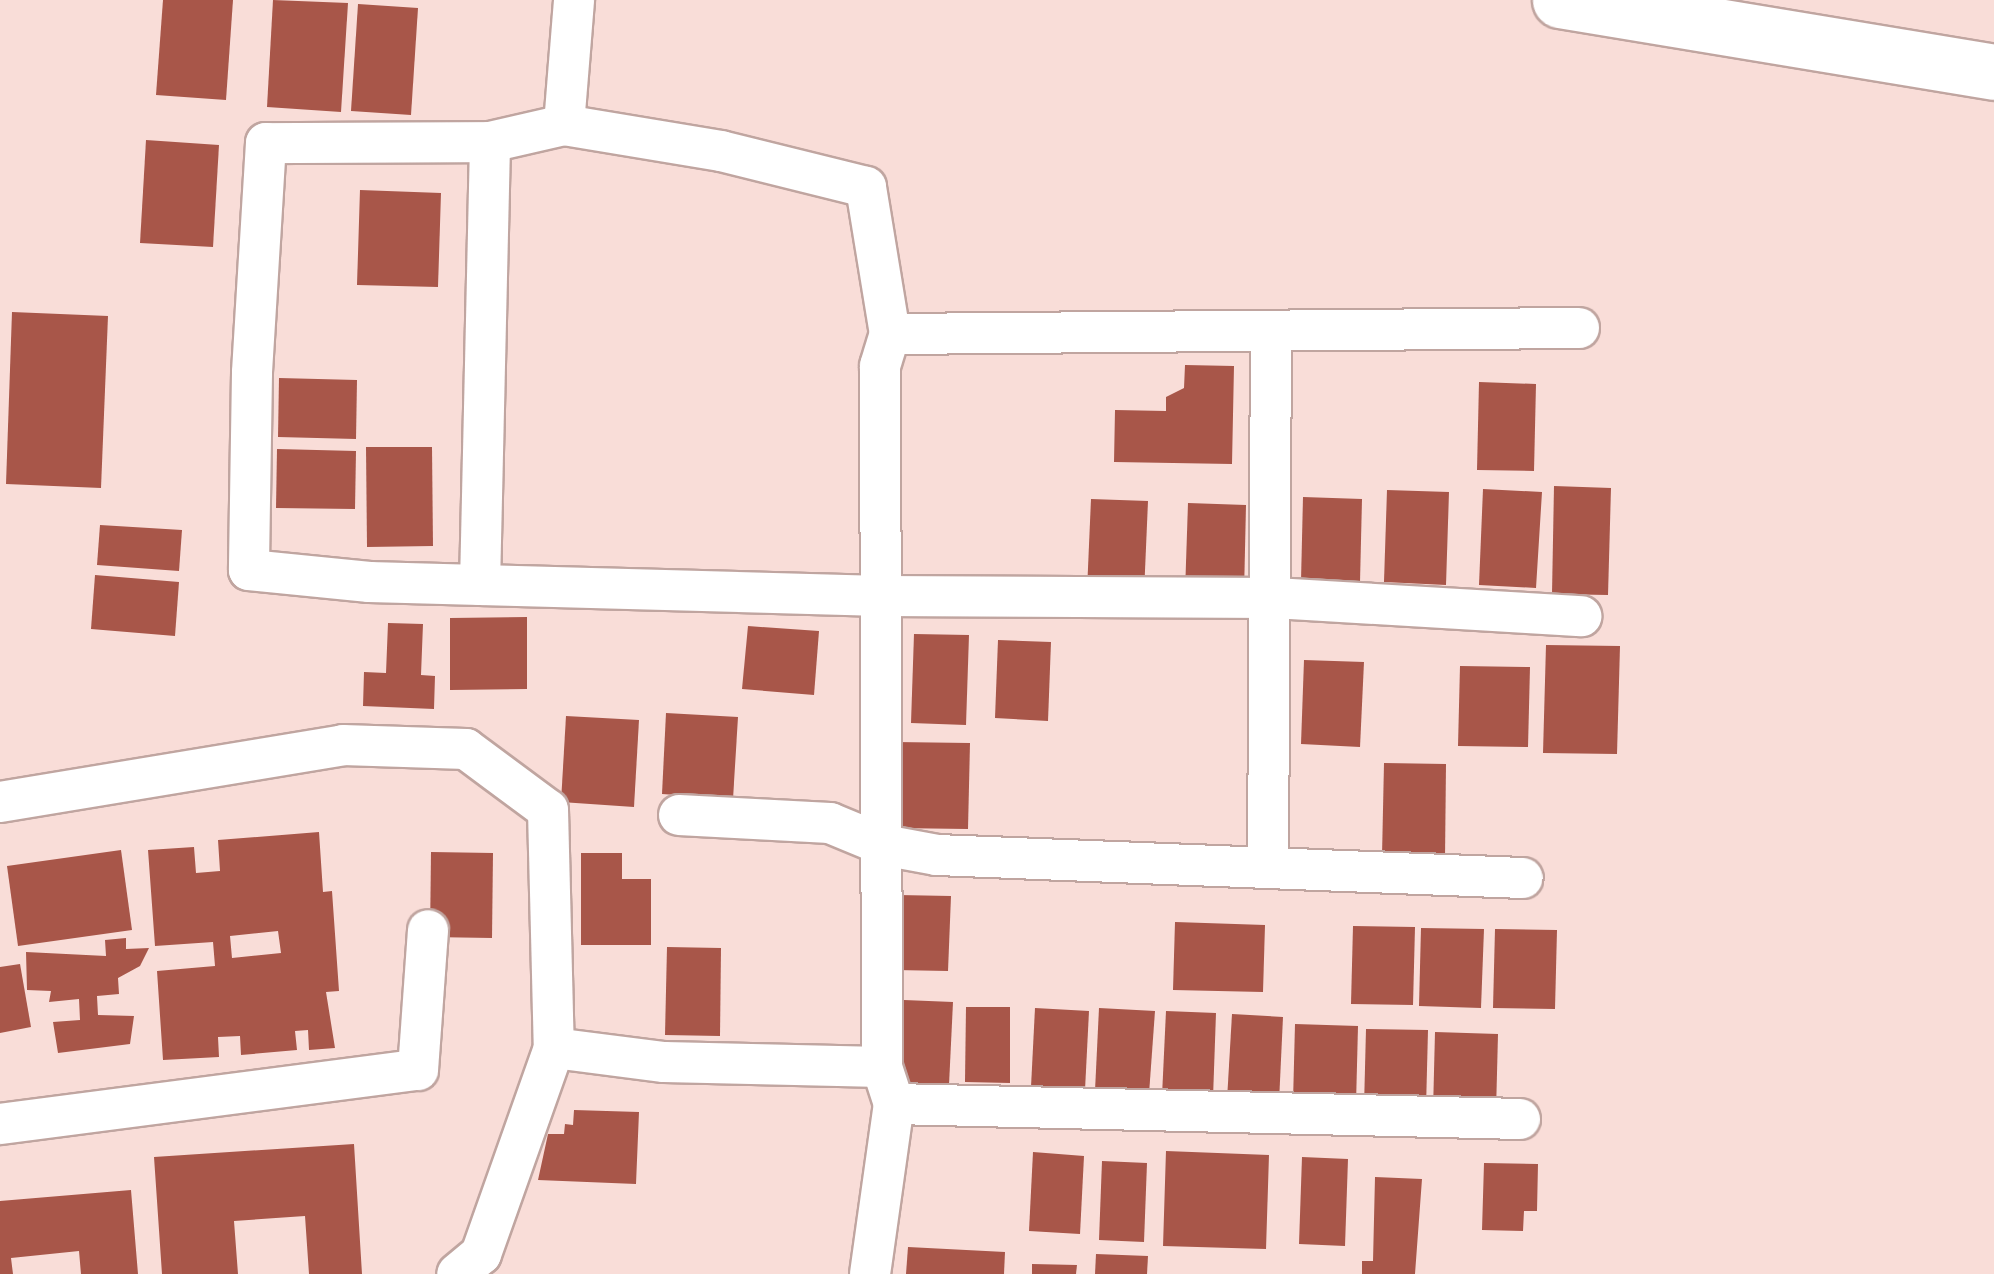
<!DOCTYPE html>
<html>
<head>
<meta charset="utf-8">
<style>
  body { margin:0 }
  #map { position:relative; width:1994px; height:1274px; overflow:hidden; background:#f9ddd8; font-family:"Public Sans",sans-serif }
  div>[style] { position:absolute }
  .building>* { inset:0; background:#a85649 }
  .roads { filter:drop-shadow(2px 0 #c0a5a0) drop-shadow(-2px 0 #c0a5a0) drop-shadow(0 2px #c0a5a0) drop-shadow(0 -2px #c0a5a0) }
  .street>* { height:40px; margin:-20px; padding:0 20px; transform-origin:20px; border-radius:20px; background:#fff }
  .secondary>* { height:55px; margin:-27.5px; padding:0 27.5px; transform-origin:27.5px; border-radius:27.5px; background:#fff }
  span { translate:-50% -50%; white-space:nowrap; text-align:center; line-height:1.15; -webkit-text-stroke:10px #fff; paint-order:stroke }
</style>
</head>
<body>
<div id="map">
  <div class="building">
    <i style="clip-path:polygon(163px 0,233px 0,226px 100px,156px 95px)"></i>
    <i style="clip-path:polygon(273px 0,348px 3px,341px 112px,267px 107px)"></i>
    <i style="clip-path:polygon(358px 4px,418px 8px,411px 115px,351px 111px)"></i>
    <i style="clip-path:polygon(146px 140px,219px 145px,213px 247px,140px 243px)"></i>
    <i style="clip-path:polygon(360px 190px,441px 193px,438px 287px,357px 285px)"></i>
    <i style="clip-path:polygon(12px 312px,108px 316px,101px 488px,6px 484px)"></i>
    <i style="clip-path:polygon(1185px 365px,1234px 366px,1232px 464px,1114px 462px,1115px 410px,1166px 411px,1166px 397px,1184px 388px)"></i>
    <i style="clip-path:polygon(279px 378px,357px 380px,356px 439px,278px 437px)"></i>
    <i style="clip-path:polygon(1479px 382px,1536px 384px,1534px 471px,1477px 470px)"></i>
    <i style="clip-path:polygon(366px 447px,432px 447px,433px 546px,367px 547px)"></i>
    <i style="clip-path:polygon(277px 449px,356px 451px,355px 509px,276px 508px)"></i>
    <i style="clip-path:polygon(1554px 486px,1611px 488px,1608px 595px,1552px 594px)"></i>
    <i style="clip-path:polygon(1483px 489px,1542px 492px,1536px 588px,1479px 585px)"></i>
    <i style="clip-path:polygon(1387px 490px,1449px 492px,1446px 585px,1384px 582px)"></i>
    <i style="clip-path:polygon(1303px 497px,1362px 499px,1360px 582px,1301px 581px)"></i>
    <i style="clip-path:polygon(1091px 499px,1148px 501px,1144px 594px,1087px 591px)"></i>
    <i style="clip-path:polygon(1188px 503px,1246px 505px,1244px 594px,1185px 593px)"></i>
    <i style="clip-path:polygon(100px 525px,182px 530px,179px 571px,97px 565px)"></i>
    <i style="clip-path:polygon(95px 575px,179px 582px,175px 636px,91px 629px)"></i>
    <i style="clip-path:polygon(527px 617px,527px 689px,450px 690px,450px 618px)"></i>
    <i style="clip-path:polygon(388px 623px,423px 624px,421px 675px,435px 676px,434px 709px,363px 706px,364px 672px,386px 673px)"></i>
    <i style="clip-path:polygon(748px 626px,819px 631px,814px 695px,742px 689px)"></i>
    <i style="clip-path:polygon(914px 634px,969px 635px,966px 725px,911px 723px)"></i>
    <i style="clip-path:polygon(998px 640px,1051px 642px,1048px 721px,995px 718px)"></i>
    <i style="clip-path:polygon(1546px 645px,1620px 646px,1617px 754px,1543px 753px)"></i>
    <i style="clip-path:polygon(1304px 660px,1364px 662px,1360px 747px,1301px 744px)"></i>
    <i style="clip-path:polygon(1460px 666px,1530px 667px,1528px 747px,1458px 746px)"></i>
    <i style="clip-path:polygon(666px 713px,738px 717px,733px 799px,662px 794px)"></i>
    <i style="clip-path:polygon(566px 716px,639px 720px,634px 807px,561px 802px)"></i>
    <i style="clip-path:polygon(895px 742px,970px 743px,968px 829px,894px 828px)"></i>
    <i style="clip-path:polygon(1384px 763px,1446px 764px,1445px 858px,1382px 856px)"></i>
    <i style="clip-path:polygon(evenodd,319px 832px,323px 892px,332px 891px,339px 991px,326px 992px,335px 1048px,309px 1050px,308px 1030px,295px 1031px,297px 1050px,241px 1055px,240px 1036px,218px 1037px,219px 1057px,163px 1060px,157px 971px,215px 966px,213px 942px,155px 946px,148px 850px,194px 847px,196px 873px,220px 871px,218px 840px,319px 832px,278px 931px,281px 953px,232px 958px,230px 936px,278px 931px)"></i>
    <i style="clip-path:polygon(121px 850px,132px 930px,18px 946px,7px 866px)"></i>
    <i style="clip-path:polygon(431px 852px,493px 853px,492px 938px,430px 937px)"></i>
    <i style="clip-path:polygon(581px 853px,622px 853px,622px 879px,651px 879px,651px 945px,581px 945px)"></i>
    <i style="clip-path:polygon(898px 895px,951px 896px,948px 971px,895px 970px)"></i>
    <i style="clip-path:polygon(1175px 922px,1265px 925px,1263px 992px,1173px 990px)"></i>
    <i style="clip-path:polygon(1353px 926px,1415px 927px,1413px 1005px,1351px 1004px)"></i>
    <i style="clip-path:polygon(1421px 928px,1484px 929px,1481px 1008px,1419px 1006px)"></i>
    <i style="clip-path:polygon(1495px 929px,1557px 930px,1555px 1009px,1493px 1008px)"></i>
    <i style="clip-path:polygon(126px 938px,126px 949px,149px 948px,140px 966px,118px 978px,119px 994px,97px 996px,98px 1015px,134px 1016px,130px 1044px,58px 1053px,53px 1022px,80px 1020px,79px 999px,49px 1002px,51px 991px,27px 990px,26px 952px,106px 956px,105px 940px)"></i>
    <i style="clip-path:polygon(667px 947px,721px 948px,720px 1036px,665px 1035px)"></i>
    <i style="clip-path:polygon(20px 964px,31px 1027px,0 1033px,0 967px)"></i>
    <i style="clip-path:polygon(904px 1000px,953px 1002px,949px 1085px,900px 1083px)"></i>
    <i style="clip-path:polygon(966px 1007px,1010px 1007px,1010px 1083px,965px 1082px)"></i>
    <i style="clip-path:polygon(1035px 1008px,1089px 1011px,1085px 1090px,1031px 1087px)"></i>
    <i style="clip-path:polygon(1099px 1008px,1155px 1011px,1149px 1094px,1095px 1091px)"></i>
    <i style="clip-path:polygon(1166px 1011px,1216px 1013px,1213px 1098px,1162px 1096px)"></i>
    <i style="clip-path:polygon(1232px 1014px,1283px 1017px,1279px 1102px,1227px 1100px)"></i>
    <i style="clip-path:polygon(1295px 1024px,1358px 1026px,1356px 1104px,1293px 1102px)"></i>
    <i style="clip-path:polygon(1366px 1029px,1428px 1030px,1426px 1108px,1364px 1107px)"></i>
    <i style="clip-path:polygon(1435px 1032px,1498px 1034px,1496px 1112px,1433px 1111px)"></i>
    <i style="clip-path:polygon(574px 1110px,639px 1112px,636px 1184px,538px 1180px,548px 1134px,564px 1134px,565px 1124px,573px 1125px)"></i>
    <i style="clip-path:polygon(354px 1144px,362px 1274px,309px 1274px,305px 1216px,234px 1221px,238px 1274px,162px 1274px,154px 1157px)"></i>
    <i style="clip-path:polygon(1166px 1151px,1269px 1155px,1266px 1249px,1163px 1246px)"></i>
    <i style="clip-path:polygon(1033px 1152px,1084px 1156px,1080px 1234px,1029px 1231px)"></i>
    <i style="clip-path:polygon(1302px 1157px,1348px 1159px,1345px 1246px,1299px 1244px)"></i>
    <i style="clip-path:polygon(1102px 1161px,1147px 1163px,1144px 1242px,1099px 1240px)"></i>
    <i style="clip-path:polygon(1484px 1163px,1538px 1164px,1537px 1211px,1524px 1211px,1523px 1231px,1482px 1230px)"></i>
    <i style="clip-path:polygon(1375px 1177px,1422px 1179px,1415px 1274px,1362px 1274px,1362px 1261px,1373px 1261px)"></i>
    <i style="clip-path:polygon(131px 1190px,138px 1274px,81px 1274px,79px 1251px,11px 1258px,13px 1274px,0 1274px,0 1201px)"></i>
    <i style="clip-path:polygon(908px 1247px,1005px 1252px,1004px 1274px,906px 1274px)"></i>
    <i style="clip-path:polygon(1096px 1254px,1148px 1256px,1147px 1274px,1095px 1274px)"></i>
    <i style="clip-path:polygon(1032px 1264px,1077px 1265px,1076px 1274px,1032px 1274px)"></i>
  </div>
  <div class="roads">
    <div class="street">
      <i style="left:564px;top:125px;width:125px;rotate:-85.4deg"></i>
      <i style="left:890px;top:334px;width:149px;rotate:-99.3deg"></i>
      <i style="left:866px;top:187px;width:149px;rotate:-166.1deg"></i>
      <i style="left:721px;top:151px;width:159px;rotate:-170.6deg"></i>
      <i style="left:564px;top:125px;width:76px;rotate:167.1deg"></i>
      <i style="left:490px;top:142px;width:224px;rotate:179.7deg"></i>
      <i style="left:266px;top:143px;width:230px;rotate:93.5deg"></i>
      <i style="left:252px;top:373px;width:197px;rotate:90.9deg"></i>
      <i style="left:249px;top:570px;width:121px;rotate:5.7deg"></i>
      <i style="left:369px;top:582px;width:513px;rotate:1.56deg"></i>
      <i style="left:882px;top:596px;width:392px;rotate:0.3deg"></i>
      <i style="left:1274px;top:598px;width:308px;rotate:3.4deg"></i>
      <i style="left:480px;top:585px;width:443px;rotate:-88.7deg"></i>
      <i style="left:0;top:802px;width:348px;rotate:-9.4deg"></i>
      <i style="left:343px;top:745px;width:123px;rotate:1.9deg"></i>
      <i style="left:466px;top:749px;width:102px;rotate:36.6deg"></i>
      <i style="left:548px;top:810px;width:238px;rotate:88.6deg"></i>
      <i style="left:554px;top:1048px;width:219px;rotate:109.5deg"></i>
      <i style="left:481px;top:1254px;width:31px;rotate:140deg"></i>
      <i style="left:679px;top:815px;width:151px;rotate:3deg"></i>
      <i style="left:830px;top:823px;width:57px;rotate:22.5deg"></i>
      <i style="left:883px;top:845px;width:55px;rotate:10.5deg"></i>
      <i style="left:937px;top:855px;width:586px;rotate:2.25deg"></i>
      <i style="left:1268px;top:868px;width:536px;rotate:-89.68deg"></i>
      <i style="left:554px;top:1048px;width:111px;rotate:7.3deg"></i>
      <i style="left:664px;top:1062px;width:218px;rotate:1.3deg"></i>
      <i style="left:894px;top:1104px;width:626px;rotate:1.37deg"></i>
      <i style="left:0;top:1124px;width:421px;rotate:-7.4deg"></i>
      <i style="left:418px;top:1070px;width:140px;rotate:-85.9deg"></i>
      <i style="left:870px;top:1274px;width:172px;rotate:-82deg"></i>
      <i style="left:894px;top:1104px;width:39px;rotate:-108deg"></i>
      <i style="left:882px;top:1067px;width:701px;rotate:-90.16deg"></i>
      <i style="left:880px;top:366px;width:34px;rotate:-73deg"></i>
      <i style="left:890px;top:334px;width:689px;rotate:-0.5deg"></i>
    </div>
    <div class="secondary">
      <i style="left:1560px;top:0;width:440px;rotate:9.4deg"></i>
    </div>
  </div>
</div>
</body>
</html>
